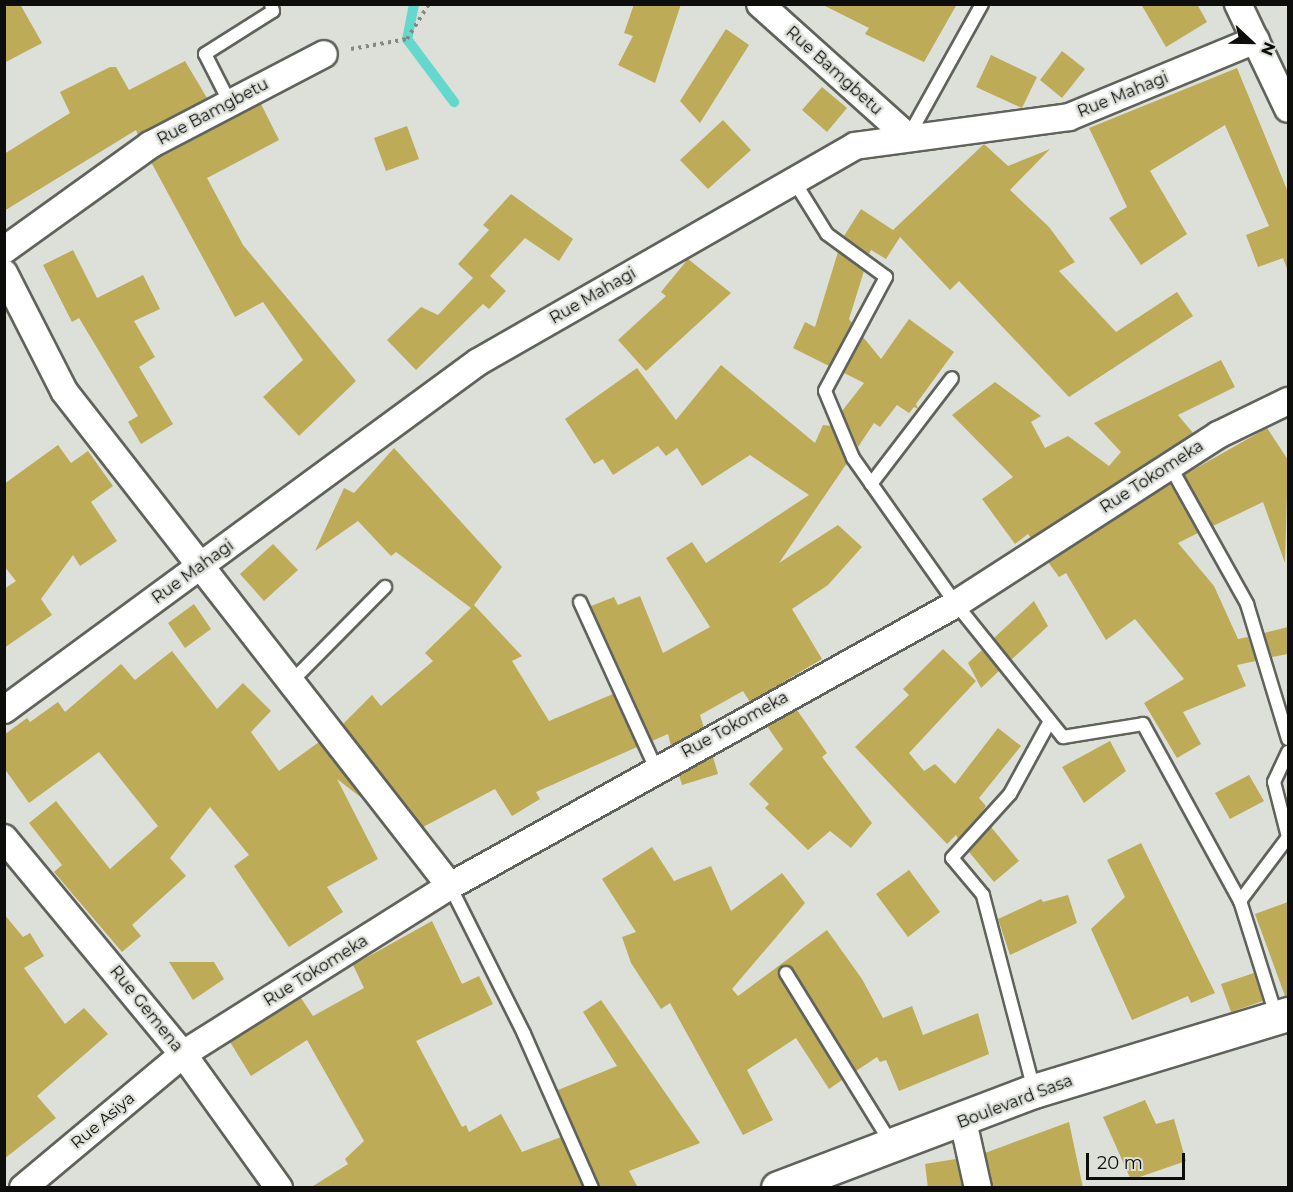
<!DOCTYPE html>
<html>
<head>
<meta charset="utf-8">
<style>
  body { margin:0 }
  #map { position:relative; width:1293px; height:1192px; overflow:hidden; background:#dce0d8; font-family:Montserrat,sans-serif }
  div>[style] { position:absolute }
  .stream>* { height:10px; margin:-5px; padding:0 5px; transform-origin:5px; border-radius:5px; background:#64d8cc }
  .building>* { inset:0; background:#bdab58 }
  .path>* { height:4px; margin-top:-2px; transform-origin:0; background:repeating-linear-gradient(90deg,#858782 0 3px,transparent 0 7.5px) }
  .roads { filter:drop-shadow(2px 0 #60635c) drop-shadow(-2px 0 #60635c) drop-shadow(0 2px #60635c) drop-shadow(0 -2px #60635c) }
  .lane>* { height:12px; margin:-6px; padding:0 6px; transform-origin:6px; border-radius:6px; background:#fff }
  .street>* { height:26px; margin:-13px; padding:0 13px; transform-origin:13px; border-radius:13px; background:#fff }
  .secondary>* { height:33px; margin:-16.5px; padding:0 16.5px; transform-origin:16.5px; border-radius:16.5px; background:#fff }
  span { translate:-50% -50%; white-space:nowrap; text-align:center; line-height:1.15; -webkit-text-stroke:4.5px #dce0d8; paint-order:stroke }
  .street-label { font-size:16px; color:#0d0e0b }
  .frame { position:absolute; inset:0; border:6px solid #0d0e0b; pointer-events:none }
  .north { position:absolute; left:1221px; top:12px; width:60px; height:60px; -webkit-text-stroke:4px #dce0d8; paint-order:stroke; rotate:112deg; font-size:16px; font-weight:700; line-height:24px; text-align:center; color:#0d0e0b }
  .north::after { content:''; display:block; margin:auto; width:21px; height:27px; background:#0d0e0b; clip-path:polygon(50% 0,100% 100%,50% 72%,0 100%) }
  .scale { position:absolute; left:1086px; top:1153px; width:99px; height:27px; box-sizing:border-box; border:3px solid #0d0e0b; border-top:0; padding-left:8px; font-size:18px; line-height:21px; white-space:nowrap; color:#0d0e0b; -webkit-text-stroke:4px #dce0d8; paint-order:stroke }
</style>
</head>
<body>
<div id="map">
  <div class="stream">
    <i style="left:414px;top:4px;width:36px;rotate:101deg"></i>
    <i style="left:407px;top:39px;width:79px;rotate:53.3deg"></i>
  </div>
  <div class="building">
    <i style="clip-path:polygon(4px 4px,20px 4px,42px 43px,4px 63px)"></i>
    <i style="clip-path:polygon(634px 4px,681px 4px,655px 83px,618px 65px,633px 36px,624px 33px)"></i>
    <i style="clip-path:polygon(821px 4px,957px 4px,924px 62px,865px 34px,869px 28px)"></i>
    <i style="clip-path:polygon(1141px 4px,1197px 4px,1207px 22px,1166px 47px)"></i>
    <i style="clip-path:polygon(726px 29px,749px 45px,700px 123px,680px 101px)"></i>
    <i style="clip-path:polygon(1062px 51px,1085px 69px,1062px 98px,1040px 80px)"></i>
    <i style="clip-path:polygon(991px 55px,1037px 77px,1022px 108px,976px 87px)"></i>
    <i style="clip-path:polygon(185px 61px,207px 98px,138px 135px,136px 130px,4px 211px,4px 154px,70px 113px,60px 92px,110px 67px,116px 67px,129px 90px)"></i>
    <i style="clip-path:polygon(1237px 68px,1288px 192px,1288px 271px,1283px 258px,1258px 267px,1246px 235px,1269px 226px,1225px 125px,1150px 171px,1187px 234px,1141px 265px,1109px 218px,1127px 207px,1089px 128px)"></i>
    <i style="clip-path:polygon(822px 87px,847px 108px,827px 132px,802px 110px)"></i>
    <i style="clip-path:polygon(261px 104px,279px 140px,207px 178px,243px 245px,356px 381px,299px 436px,263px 397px,303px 360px,263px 302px,235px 317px,151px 162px)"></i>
    <i style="clip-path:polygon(723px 120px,751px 150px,708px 189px,680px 160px)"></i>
    <i style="clip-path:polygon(407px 126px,419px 159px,386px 171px,374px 138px)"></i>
    <i style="clip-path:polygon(984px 144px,1008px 166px,1050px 149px,1010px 190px,1049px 227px,1075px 262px,1059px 271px,1116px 332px,1177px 292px,1193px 316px,1069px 397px,959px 281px,950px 290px,900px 237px,886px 259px,871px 250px,869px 254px,844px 236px,861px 209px,893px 230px)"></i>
    <i style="clip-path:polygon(511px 194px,573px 239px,559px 261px,525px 238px,490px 276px,506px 291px,489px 309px,483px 304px,416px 370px,387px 340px,421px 307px,438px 315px,473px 278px,458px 264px,489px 230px,483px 225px)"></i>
    <i style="clip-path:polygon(73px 250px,97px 298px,143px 275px,160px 309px,134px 321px,155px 357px,139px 367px,173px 424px,141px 444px,128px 422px,138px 416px,79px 318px,72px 322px,43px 265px)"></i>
    <i style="clip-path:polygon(838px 252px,864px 271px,849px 319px,852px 323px,829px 366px,793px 348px,805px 322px,815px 327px)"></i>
    <i style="clip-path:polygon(688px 259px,731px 293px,646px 371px,618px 340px,666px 296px,661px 292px)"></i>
    <i style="clip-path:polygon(909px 319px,954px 352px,916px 404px,918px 409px,914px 407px,909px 413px,897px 405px,880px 427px,874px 423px,858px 447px,842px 411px,864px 383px,844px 373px,863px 337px,881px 359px)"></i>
    <i style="clip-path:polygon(1221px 360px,1235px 387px,1178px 415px,1193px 433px,1031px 538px,1028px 534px,1015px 544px,982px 499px,1013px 477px,952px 415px,995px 382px,1041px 416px,1031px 422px,1045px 448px,1068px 436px,1109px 466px,1121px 452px,1094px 423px)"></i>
    <i style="clip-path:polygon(721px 365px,815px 443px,823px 425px,831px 426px,847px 463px,779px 563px,838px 525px,862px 547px,828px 585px,792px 609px,822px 659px,750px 702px,743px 691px,700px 715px,704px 728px,671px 746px,668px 734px,652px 741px,591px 606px,614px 597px,618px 605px,640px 596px,663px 653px,710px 627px,666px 558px,692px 542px,706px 563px,809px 495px,750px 455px,702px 486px,677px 448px,666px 456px,658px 446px,613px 475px,603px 459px,594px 464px,565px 419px,637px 368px,676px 420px)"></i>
    <i style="clip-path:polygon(1267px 428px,1288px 460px,1285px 563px,1263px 502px,1213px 526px,1184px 475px)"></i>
    <i style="clip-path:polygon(58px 445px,71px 463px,88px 451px,113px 486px,91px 502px,117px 541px,80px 566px,73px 555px,41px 599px,52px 615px,4px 648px,4px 589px,16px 581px,4px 566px,4px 484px)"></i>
    <i style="clip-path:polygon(394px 448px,502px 567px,474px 605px,522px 656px,512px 661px,549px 721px,613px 694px,637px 747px,536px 792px,540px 799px,512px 816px,495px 789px,423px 827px,343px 724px,372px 695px,381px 706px,433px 661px,425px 653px,471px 608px,396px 552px,391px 556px,358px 521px,315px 551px,344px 488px,354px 493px)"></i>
    <i style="clip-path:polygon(1170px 484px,1198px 533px,1178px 543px,1214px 586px,1238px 639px,1248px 637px,1256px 661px,1237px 665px,1246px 686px,1183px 712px,1201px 744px,1177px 758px,1144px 703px,1184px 679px,1135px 619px,1106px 640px,1066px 573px,1059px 577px,1048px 562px)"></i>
    <i style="clip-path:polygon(273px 544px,298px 570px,264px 601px,240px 574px)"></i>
    <i style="clip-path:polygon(1034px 601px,1048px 626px,1011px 660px,994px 638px)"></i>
    <i style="clip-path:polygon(194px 604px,211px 629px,185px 648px,168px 623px)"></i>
    <i style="clip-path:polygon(1288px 627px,1288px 654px,1272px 657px,1264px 633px)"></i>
    <i style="clip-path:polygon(943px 649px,976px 681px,909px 753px,924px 771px,935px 764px,955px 784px,998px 728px,1021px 746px,979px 798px,986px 806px,980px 815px,958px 839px,956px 835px,947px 844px,855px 747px,909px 695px,903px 689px)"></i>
    <i style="clip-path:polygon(982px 650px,999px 671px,981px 688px,968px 663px)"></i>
    <i style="clip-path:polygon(172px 651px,217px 709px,243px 683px,271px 711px,251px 732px,279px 771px,319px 742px,363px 799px,337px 779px,378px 859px,327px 887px,343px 912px,289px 947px,234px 866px,249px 855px,210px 807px,170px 858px,186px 876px,132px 925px,141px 936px,122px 952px,54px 872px,62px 865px,29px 823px,56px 801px,110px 869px,158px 826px,99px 752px,29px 803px,4px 768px,4px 735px,27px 718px,30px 722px,58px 702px,65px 712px,121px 664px,135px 680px)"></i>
    <i style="clip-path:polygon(797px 710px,827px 753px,822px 757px,872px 823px,851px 848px,830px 831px,808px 850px,765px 808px,769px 804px,749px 784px,783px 749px,767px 726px)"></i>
    <i style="clip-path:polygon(1110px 741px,1126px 771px,1084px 803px,1062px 767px)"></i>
    <i style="clip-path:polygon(713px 757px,718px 774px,682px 785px,679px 775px)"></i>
    <i style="clip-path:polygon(1249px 775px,1264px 801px,1230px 819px,1215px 793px)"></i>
    <i style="clip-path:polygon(991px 827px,1019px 861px,994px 882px,969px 852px)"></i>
    <i style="clip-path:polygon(1141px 843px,1215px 993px,1191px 1003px,1188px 996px,1132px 1020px,1091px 929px,1125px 897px,1107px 860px)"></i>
    <i style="clip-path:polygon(652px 847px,674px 881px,711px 866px,731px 911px,782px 873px,805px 903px,732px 989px,738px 996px,827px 930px,862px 979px,883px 1018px,912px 1006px,923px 1035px,978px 1013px,989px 1054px,899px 1091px,886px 1060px,880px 1062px,877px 1057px,856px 1071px,793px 969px,782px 966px,779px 977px,842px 1080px,829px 1089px,796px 1038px,747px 1070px,773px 1120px,743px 1135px,670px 1003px,661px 1009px,631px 963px,622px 937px,636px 932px,602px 879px)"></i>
    <i style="clip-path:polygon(909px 870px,940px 912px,908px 937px,876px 894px)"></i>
    <i style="clip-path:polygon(1068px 895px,1077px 923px,1010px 955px,998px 919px,1041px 899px,1043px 902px)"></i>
    <i style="clip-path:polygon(1288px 902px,1288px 996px,1285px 996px,1255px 914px)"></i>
    <i style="clip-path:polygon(4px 914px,23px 937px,30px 933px,44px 956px,24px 968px,65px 1024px,84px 1008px,108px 1034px,37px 1096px,56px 1118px,4px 1159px)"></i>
    <i style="clip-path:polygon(432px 921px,462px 984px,479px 976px,493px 1004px,416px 1041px,462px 1127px,466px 1125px,469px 1132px,501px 1114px,522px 1152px,561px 1137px,583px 1188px,310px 1188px,348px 1164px,345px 1159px,364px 1141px,307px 1040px,251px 1076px,230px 1042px,301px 998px,313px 1016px,364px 988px,353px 965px)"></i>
    <i style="clip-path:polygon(169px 962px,214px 962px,224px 979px,193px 1000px)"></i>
    <i style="clip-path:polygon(1254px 973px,1263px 1001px,1231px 1012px,1221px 984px)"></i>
    <i style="clip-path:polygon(601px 1000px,700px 1143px,629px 1171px,638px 1188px,600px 1188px,558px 1090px,617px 1066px,583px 1012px)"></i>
    <i style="clip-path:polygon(1145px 1100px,1156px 1124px,1174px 1119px,1186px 1161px,1131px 1180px,1103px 1117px)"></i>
    <i style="clip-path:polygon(1069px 1122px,1083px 1188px,993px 1188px,985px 1153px)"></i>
    <i style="clip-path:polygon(956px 1159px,963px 1188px,928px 1188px,925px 1164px)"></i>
  </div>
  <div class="path">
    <i style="left:351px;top:49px;width:57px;rotate:-10.1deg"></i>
    <i style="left:407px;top:39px;width:41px;rotate:-57.8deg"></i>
  </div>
  <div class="roads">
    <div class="lane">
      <i style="left:230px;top:103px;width:55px;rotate:-117deg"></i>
      <i style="left:205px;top:54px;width:80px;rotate:-32.3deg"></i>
      <i style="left:273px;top:11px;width:7px;rotate:-106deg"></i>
      <i style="left:908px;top:137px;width:152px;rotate:-60.9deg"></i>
      <i style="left:794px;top:181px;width:62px;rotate:58.1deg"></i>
      <i style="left:827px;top:234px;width:73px;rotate:36.1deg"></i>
      <i style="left:886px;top:277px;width:129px;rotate:118.2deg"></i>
      <i style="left:825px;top:391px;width:73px;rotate:67.3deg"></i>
      <i style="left:853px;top:458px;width:179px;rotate:54.8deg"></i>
      <i style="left:956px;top:604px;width:171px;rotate:51.2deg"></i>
      <i style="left:1063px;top:737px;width:81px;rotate:-9.2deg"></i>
      <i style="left:1143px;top:724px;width:202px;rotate:61.3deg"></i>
      <i style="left:1170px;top:466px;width:158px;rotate:60.8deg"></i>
      <i style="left:1247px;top:604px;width:141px;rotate:73.1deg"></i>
      <i style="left:871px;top:484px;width:133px;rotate:-52.6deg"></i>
      <i style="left:580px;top:602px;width:183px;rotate:65.5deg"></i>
      <i style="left:293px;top:680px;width:131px;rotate:-45.3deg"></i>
      <i style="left:1288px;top:752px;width:33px;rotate:115deg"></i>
      <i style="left:1274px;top:782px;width:57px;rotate:75.7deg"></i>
      <i style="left:450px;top:886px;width:165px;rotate:63.4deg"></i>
      <i style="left:524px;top:1034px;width:168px;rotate:66.2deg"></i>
      <i style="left:786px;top:973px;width:200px;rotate:58.3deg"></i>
      <i style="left:1276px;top:1015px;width:120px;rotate:-107.5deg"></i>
      <i style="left:1240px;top:901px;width:80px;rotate:-53.1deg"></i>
      <i style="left:1034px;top:1090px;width:202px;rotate:-104.7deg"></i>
      <i style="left:983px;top:895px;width:48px;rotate:-130deg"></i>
      <i style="left:952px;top:858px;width:86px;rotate:-47.8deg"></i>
      <i style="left:1010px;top:794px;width:83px;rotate:-61.3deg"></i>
    </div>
    <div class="street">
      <i style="left:760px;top:4px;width:199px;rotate:41.9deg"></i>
      <i style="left:1238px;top:4px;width:116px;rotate:64.5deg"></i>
      <i style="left:4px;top:250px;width:180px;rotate:-35.7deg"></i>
      <i style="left:150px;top:145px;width:196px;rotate:-27.6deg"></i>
      <i style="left:4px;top:273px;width:132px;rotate:63deg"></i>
      <i style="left:64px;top:391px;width:628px;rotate:52.05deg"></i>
      <i style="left:4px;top:710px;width:588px;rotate:-36.29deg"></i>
      <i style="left:478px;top:362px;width:434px;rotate:-29.8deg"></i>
      <i style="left:855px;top:146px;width:216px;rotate:-7.7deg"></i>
      <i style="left:1069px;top:117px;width:202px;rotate:-22.4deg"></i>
      <i style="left:4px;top:838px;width:281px;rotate:50.4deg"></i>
      <i style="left:183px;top:1054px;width:165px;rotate:54.4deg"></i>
      <i style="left:963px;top:1121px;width:69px;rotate:77.4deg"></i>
      <i style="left:23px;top:1188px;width:209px;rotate:-39.9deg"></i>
      <i style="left:183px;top:1054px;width:315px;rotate:-32.2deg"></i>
      <i style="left:450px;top:886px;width:579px;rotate:-29.13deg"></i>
      <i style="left:956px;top:604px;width:312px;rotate:-32.8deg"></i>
      <i style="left:1218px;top:435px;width:78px;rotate:-25.9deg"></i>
    </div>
    <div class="secondary">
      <i style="left:778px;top:1188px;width:274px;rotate:-20.8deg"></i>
      <i style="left:1034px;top:1091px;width:265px;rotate:-16.9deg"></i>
    </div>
  </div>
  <div class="street-label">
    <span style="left:834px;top:71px;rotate:42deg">Rue Bamgbetu</span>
    <span style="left:1123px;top:95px;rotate:-22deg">Rue Mahagi</span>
    <span style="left:213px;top:112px;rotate:-28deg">Rue Bamgbetu</span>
    <span style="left:593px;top:296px;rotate:-30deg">Rue Mahagi</span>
    <span style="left:1152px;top:477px;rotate:-33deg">Rue Tokomeka</span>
    <span style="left:193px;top:572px;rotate:-36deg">Rue Mahagi</span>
    <span style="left:735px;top:725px;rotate:-29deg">Rue Tokomeka</span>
    <span style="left:316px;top:971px;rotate:-32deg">Rue Tokomeka</span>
    <span style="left:146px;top:1009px;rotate:51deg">Rue Gemena</span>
    <span style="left:1015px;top:1102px;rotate:-21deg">Boulevard Sasa</span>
    <span style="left:103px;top:1121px;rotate:-40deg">Rue Asiya</span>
  </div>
  <div class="frame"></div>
  <div class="north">N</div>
  <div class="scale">20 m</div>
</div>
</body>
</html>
